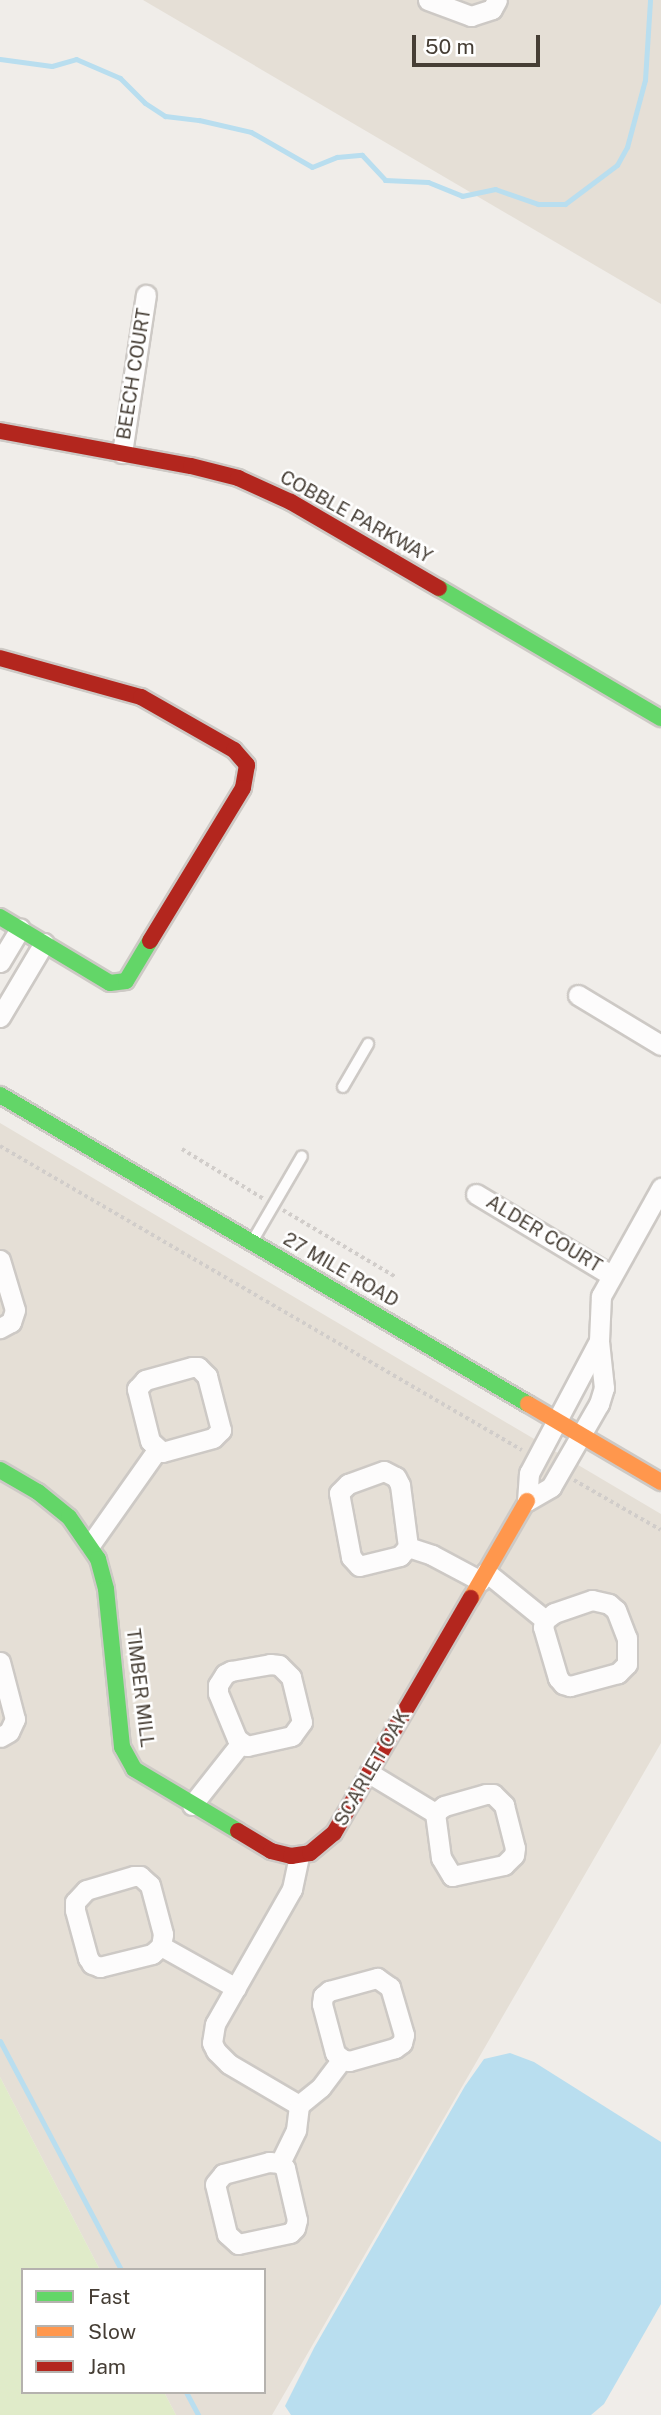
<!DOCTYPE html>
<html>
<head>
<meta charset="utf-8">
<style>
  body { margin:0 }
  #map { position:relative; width:661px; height:2415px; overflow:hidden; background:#f0ede9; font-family:"Public Sans",sans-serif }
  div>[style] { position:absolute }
  .residential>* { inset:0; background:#e5dfd6 }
  .green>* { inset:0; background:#e0ebc9 }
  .water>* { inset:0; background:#b9deef }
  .stream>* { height:5px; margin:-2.5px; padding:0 2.5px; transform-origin:2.5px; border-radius:2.5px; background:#b9deef }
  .path>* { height:3.5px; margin-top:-1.75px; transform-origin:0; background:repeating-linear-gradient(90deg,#d1cdca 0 3.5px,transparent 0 7px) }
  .roads { filter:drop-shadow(2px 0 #cdc9c5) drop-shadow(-2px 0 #cdc9c5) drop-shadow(0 2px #cdc9c5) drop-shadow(0 -2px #cdc9c5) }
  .lane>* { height:10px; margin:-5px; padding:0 5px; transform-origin:5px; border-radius:5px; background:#fdfcfc }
  .street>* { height:19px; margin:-9.5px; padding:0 9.5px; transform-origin:9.5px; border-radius:9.5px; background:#fdfcfc }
  .fast>* { height:16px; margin:-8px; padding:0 8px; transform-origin:8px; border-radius:8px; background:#63d668 }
  .slow>* { height:16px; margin:-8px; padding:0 8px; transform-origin:8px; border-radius:8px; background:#ff974d }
  .jam>* { height:16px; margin:-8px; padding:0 8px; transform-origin:8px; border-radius:8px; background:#b3261e }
  span { translate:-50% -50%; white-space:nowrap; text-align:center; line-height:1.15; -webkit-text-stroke:5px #fff; paint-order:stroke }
  .street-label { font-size:19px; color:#463e35 }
  .legend { position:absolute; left:21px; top:2268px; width:245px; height:126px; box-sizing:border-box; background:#fff; border:2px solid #b5b2ae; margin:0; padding:9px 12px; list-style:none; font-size:21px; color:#463e35 }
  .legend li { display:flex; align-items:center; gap:14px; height:35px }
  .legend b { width:35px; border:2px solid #b5b2ae }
  .scale { position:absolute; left:412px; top:35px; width:128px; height:32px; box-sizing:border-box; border:4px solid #463e35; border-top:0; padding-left:9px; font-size:21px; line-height:24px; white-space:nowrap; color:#463e35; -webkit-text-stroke:5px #fff; paint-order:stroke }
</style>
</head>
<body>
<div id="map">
  <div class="residential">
    <i style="clip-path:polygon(143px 0,661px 0,661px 304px)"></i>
    <i style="clip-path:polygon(0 1123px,661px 1514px,661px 1743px,272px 2415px,176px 2415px,164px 2392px,264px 2392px,264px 2270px,100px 2270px,0 2077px)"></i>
  </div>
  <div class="green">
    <i style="clip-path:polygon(0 2077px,100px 2270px,23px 2270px,23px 2392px,164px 2392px,176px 2415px,0 2415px)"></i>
  </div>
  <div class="water">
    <i style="clip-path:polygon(510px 2053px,534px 2062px,661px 2142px,661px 2304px,604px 2404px,591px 2415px,291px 2415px,285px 2406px,314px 2348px,465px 2086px,484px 2059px)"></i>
  </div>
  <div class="stream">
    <i style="left:0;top:59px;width:52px;rotate:7.7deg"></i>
    <i style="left:52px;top:66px;width:25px;rotate:-16deg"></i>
    <i style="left:76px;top:59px;width:48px;rotate:23.4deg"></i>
    <i style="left:120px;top:78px;width:35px;rotate:45deg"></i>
    <i style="left:145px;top:103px;width:24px;rotate:33deg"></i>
    <i style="left:165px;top:116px;width:34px;rotate:7deg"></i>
    <i style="left:199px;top:120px;width:53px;rotate:13deg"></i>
    <i style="left:251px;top:132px;width:70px;rotate:29.8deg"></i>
    <i style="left:312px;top:167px;width:27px;rotate:-22deg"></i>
    <i style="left:337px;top:157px;width:25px;rotate:-5deg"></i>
    <i style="left:362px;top:155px;width:34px;rotate:47deg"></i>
    <i style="left:385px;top:180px;width:43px;rotate:2.7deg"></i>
    <i style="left:428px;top:182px;width:37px;rotate:22deg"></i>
    <i style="left:462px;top:196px;width:34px;rotate:-12deg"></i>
    <i style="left:495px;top:189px;width:46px;rotate:19.2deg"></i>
    <i style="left:538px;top:204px;width:27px"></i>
    <i style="left:565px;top:204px;width:65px;rotate:-36.9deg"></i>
    <i style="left:617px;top:165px;width:21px;rotate:-61deg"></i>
    <i style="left:627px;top:147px;width:69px;rotate:-75deg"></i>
    <i style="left:645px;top:80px;width:80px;rotate:-86.4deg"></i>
    <i style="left:0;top:2041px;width:259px;rotate:62.1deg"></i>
    <i style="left:186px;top:2392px;width:26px;rotate:62deg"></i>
  </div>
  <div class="path">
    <i style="left:0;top:1146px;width:604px;rotate:30.22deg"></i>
    <i style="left:182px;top:1149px;width:96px;rotate:31.4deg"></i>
    <i style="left:283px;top:1210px;width:131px;rotate:30.7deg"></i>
    <i style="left:574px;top:1480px;width:100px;rotate:29.9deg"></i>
  </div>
  <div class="roads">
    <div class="lane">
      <i style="left:343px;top:1087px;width:50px;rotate:-59.8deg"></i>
      <i style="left:252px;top:1242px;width:99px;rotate:-59.8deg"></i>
    </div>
    <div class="street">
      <i style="left:428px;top:0;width:46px;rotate:20.4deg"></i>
      <i style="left:471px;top:16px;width:22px;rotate:-18deg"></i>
      <i style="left:492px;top:9px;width:10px;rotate:-61deg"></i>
      <i style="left:122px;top:453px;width:160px;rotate:-81.4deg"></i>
      <i style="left:0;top:962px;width:39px;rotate:-59deg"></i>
      <i style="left:578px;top:995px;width:97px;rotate:31.1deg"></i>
      <i style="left:0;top:1017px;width:86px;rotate:-59.3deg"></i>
      <i style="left:476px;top:1194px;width:157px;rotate:31deg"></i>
      <i style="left:0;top:1260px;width:52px;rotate:73.3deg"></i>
      <i style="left:15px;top:1310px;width:13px;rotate:108deg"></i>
      <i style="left:11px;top:1322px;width:13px;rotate:151deg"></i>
      <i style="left:599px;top:1341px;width:149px;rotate:117.9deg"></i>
      <i style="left:529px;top:1473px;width:28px;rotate:94deg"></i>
      <i style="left:527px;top:1501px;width:28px;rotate:-30deg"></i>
      <i style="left:551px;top:1487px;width:96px;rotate:-60deg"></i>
      <i style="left:599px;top:1404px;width:17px;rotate:-73deg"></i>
      <i style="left:604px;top:1388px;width:47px;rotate:-96.1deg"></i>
      <i style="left:599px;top:1341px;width:45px;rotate:-87.5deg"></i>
      <i style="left:601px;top:1296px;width:124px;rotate:-60.9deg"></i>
      <i style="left:192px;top:1367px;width:6px"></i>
      <i style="left:198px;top:1367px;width:13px;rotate:45deg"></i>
      <i style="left:207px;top:1376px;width:56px;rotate:75.5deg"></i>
      <i style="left:221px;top:1430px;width:11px;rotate:135deg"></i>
      <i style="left:213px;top:1438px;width:53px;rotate:164.6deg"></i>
      <i style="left:162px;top:1452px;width:16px;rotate:-137deg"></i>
      <i style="left:150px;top:1441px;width:54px;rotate:-104deg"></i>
      <i style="left:137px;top:1389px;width:12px;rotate:-48deg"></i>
      <i style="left:145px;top:1380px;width:49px;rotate:-15.5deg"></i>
      <i style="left:384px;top:1471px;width:13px;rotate:27deg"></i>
      <i style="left:396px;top:1477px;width:9px;rotate:63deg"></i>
      <i style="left:400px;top:1485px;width:63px;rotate:82.6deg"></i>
      <i style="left:408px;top:1547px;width:12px;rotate:132deg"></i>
      <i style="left:400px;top:1556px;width:42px;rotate:166.3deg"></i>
      <i style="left:359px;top:1566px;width:12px;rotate:-132deg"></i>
      <i style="left:351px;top:1557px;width:65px;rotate:-100.6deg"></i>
      <i style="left:339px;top:1493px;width:13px;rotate:-45deg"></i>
      <i style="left:348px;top:1484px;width:38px;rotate:-20deg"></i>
      <i style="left:90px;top:1545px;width:116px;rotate:-54.8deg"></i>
      <i style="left:408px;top:1547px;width:25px;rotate:18deg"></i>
      <i style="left:432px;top:1555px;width:55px;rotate:28deg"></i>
      <i style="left:486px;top:1572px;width:76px;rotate:39.1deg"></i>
      <i style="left:592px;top:1600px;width:17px;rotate:13deg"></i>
      <i style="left:609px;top:1604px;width:9px;rotate:41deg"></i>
      <i style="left:616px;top:1610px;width:30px;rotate:69deg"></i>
      <i style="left:627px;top:1638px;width:26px;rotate:90deg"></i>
      <i style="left:627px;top:1664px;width:13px;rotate:135deg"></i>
      <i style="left:618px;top:1673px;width:50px;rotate:164.8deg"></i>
      <i style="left:570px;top:1686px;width:7px;rotate:-164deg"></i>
      <i style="left:563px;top:1684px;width:8px;rotate:-130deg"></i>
      <i style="left:558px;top:1678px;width:53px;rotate:-106.4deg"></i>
      <i style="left:543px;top:1627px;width:7px;rotate:-74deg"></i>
      <i style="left:545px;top:1620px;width:11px;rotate:-38deg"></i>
      <i style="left:554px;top:1613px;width:40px;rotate:-18.9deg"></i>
      <i style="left:0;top:1662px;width:59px;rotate:75.3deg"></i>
      <i style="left:15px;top:1719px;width:14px;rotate:115deg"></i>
      <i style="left:9px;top:1732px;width:10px;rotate:151deg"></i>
      <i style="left:270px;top:1664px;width:9px;rotate:6deg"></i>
      <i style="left:279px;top:1665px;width:17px;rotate:45deg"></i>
      <i style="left:291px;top:1677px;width:46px;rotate:76.3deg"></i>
      <i style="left:302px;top:1722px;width:17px;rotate:126deg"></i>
      <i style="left:292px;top:1736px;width:46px;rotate:167.5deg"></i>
      <i style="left:247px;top:1746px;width:12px;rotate:-145deg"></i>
      <i style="left:237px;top:1739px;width:50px;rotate:-112.4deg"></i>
      <i style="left:218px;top:1693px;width:8px;rotate:-90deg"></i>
      <i style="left:218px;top:1685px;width:13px;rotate:-58deg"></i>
      <i style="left:225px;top:1674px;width:7px;rotate:-27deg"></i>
      <i style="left:231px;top:1671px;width:40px;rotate:-10deg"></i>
      <i style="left:369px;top:1773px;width:77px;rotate:31.2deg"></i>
      <i style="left:486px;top:1794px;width:7px"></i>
      <i style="left:493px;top:1794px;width:16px;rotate:45deg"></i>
      <i style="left:504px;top:1805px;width:44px;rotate:75.7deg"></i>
      <i style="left:515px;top:1848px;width:7px;rotate:98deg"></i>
      <i style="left:514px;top:1855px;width:14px;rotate:135deg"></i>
      <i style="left:504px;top:1865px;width:53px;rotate:168.1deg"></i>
      <i style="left:452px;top:1876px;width:21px;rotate:-121deg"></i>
      <i style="left:441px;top:1858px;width:45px;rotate:-97.6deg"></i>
      <i style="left:435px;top:1813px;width:11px;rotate:-38deg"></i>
      <i style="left:444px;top:1806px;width:44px;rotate:-15.9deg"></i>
      <i style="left:192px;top:1805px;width:79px;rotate:-51.7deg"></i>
      <i style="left:299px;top:1856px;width:34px;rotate:102deg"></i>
      <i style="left:292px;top:1889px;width:155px;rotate:119.7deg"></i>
      <i style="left:215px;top:2024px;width:19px;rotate:99deg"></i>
      <i style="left:212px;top:2043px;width:9px;rotate:63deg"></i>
      <i style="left:216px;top:2051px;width:18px;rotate:45deg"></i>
      <i style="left:229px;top:2064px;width:81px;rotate:30.4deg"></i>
      <i style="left:134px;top:1876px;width:6px"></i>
      <i style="left:140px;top:1876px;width:13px;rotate:42deg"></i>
      <i style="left:150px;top:1885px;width:51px;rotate:75.1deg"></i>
      <i style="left:163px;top:1934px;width:12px;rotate:99deg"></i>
      <i style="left:161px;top:1946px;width:12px;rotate:138deg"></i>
      <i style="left:152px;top:1954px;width:54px;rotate:166deg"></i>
      <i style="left:100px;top:1967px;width:9px;rotate:-159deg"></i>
      <i style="left:92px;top:1964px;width:7px;rotate:-124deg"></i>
      <i style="left:88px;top:1958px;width:50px;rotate:-105.2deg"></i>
      <i style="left:75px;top:1910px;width:8px;rotate:-90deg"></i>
      <i style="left:75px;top:1902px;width:16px;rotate:-47deg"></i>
      <i style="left:86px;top:1890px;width:50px;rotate:-16.3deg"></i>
      <i style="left:161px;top:1946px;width:86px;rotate:29.2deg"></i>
      <i style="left:377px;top:1978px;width:16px;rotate:35deg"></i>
      <i style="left:390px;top:1987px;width:50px;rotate:73.7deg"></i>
      <i style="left:404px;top:2035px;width:8px;rotate:104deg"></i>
      <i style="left:402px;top:2043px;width:9px;rotate:144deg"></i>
      <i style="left:395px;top:2048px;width:48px;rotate:164.2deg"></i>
      <i style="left:349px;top:2061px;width:7px;rotate:-164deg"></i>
      <i style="left:342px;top:2059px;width:9px;rotate:-139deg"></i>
      <i style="left:335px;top:2053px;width:51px;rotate:-104.9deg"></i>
      <i style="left:322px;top:2004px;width:8px;rotate:-83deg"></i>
      <i style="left:323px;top:1996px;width:8px;rotate:-40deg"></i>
      <i style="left:329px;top:1991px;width:50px;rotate:-15.2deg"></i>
      <i style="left:299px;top:2105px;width:28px;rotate:-39deg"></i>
      <i style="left:321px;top:2087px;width:35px;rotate:-53deg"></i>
      <i style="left:269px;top:2162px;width:11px;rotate:5deg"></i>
      <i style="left:280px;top:2163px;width:7px;rotate:45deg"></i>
      <i style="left:285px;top:2168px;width:53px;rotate:77deg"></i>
      <i style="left:297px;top:2220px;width:8px;rotate:104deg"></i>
      <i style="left:295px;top:2228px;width:7px;rotate:135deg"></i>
      <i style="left:290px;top:2233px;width:53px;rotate:168.1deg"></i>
      <i style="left:238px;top:2244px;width:15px;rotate:-138deg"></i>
      <i style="left:227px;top:2234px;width:51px;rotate:-103.5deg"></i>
      <i style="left:215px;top:2184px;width:13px;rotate:-51deg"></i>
      <i style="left:223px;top:2174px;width:48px;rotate:-14.6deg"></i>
      <i style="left:280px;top:2163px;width:37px;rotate:-64deg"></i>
      <i style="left:296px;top:2130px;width:25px;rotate:-83deg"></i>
    </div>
    <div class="fast">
      <i style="left:439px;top:588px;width:257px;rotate:30.4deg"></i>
      <i style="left:0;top:917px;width:128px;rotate:31deg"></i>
      <i style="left:110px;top:983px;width:16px;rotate:-7deg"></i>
      <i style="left:126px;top:981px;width:47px;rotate:-59deg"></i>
      <i style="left:0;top:1095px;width:612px;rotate:30.34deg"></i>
      <i style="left:0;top:1470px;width:44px;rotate:30.1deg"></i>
      <i style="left:38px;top:1492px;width:40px;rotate:39deg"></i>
      <i style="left:69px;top:1517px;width:51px;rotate:55.4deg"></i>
      <i style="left:98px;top:1559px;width:31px;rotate:75deg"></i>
      <i style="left:106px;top:1589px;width:159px;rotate:84.2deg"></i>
      <i style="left:122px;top:1747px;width:25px;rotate:61deg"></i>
      <i style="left:134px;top:1769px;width:121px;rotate:30.8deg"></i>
    </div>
    <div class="slow">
      <i style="left:528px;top:1404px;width:154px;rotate:30.4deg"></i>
      <i style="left:471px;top:1598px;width:112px;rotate:-60deg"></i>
    </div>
    <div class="jam">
      <i style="left:0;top:431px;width:194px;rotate:10.4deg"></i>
      <i style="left:191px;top:466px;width:49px;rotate:14.3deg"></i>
      <i style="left:238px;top:478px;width:58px;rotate:24.4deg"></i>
      <i style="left:291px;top:502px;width:171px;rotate:30.2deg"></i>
      <i style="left:0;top:658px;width:146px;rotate:15.5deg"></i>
      <i style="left:141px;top:697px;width:107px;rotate:29.7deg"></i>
      <i style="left:234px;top:750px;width:20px;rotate:49deg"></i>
      <i style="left:247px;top:765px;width:23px;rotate:100deg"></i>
      <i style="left:243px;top:788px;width:179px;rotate:121.3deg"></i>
      <i style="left:238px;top:1831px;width:39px;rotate:31deg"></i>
      <i style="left:271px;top:1851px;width:21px;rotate:14deg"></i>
      <i style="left:291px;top:1856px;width:19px;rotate:-9deg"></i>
      <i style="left:310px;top:1853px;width:31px;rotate:-40deg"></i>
      <i style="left:334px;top:1833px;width:272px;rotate:-59.8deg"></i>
    </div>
  </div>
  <div class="street-label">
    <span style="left:134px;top:374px;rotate:-81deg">BEECH COURT</span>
    <span style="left:356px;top:517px;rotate:29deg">COBBLE PARKWAY</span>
    <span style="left:544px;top:1234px;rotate:31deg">ALDER COURT</span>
    <span style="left:341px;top:1270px;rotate:30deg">27 MILE ROAD</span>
    <span style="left:140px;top:1688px;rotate:83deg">TIMBER MILL</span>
    <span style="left:372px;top:1768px;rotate:-60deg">SCARLET OAK</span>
  </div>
  <ul class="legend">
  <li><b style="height:9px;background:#63d668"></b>Fast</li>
  <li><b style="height:9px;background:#ff974d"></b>Slow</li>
  <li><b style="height:9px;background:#b3261e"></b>Jam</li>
  </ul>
  <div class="scale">50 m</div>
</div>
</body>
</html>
